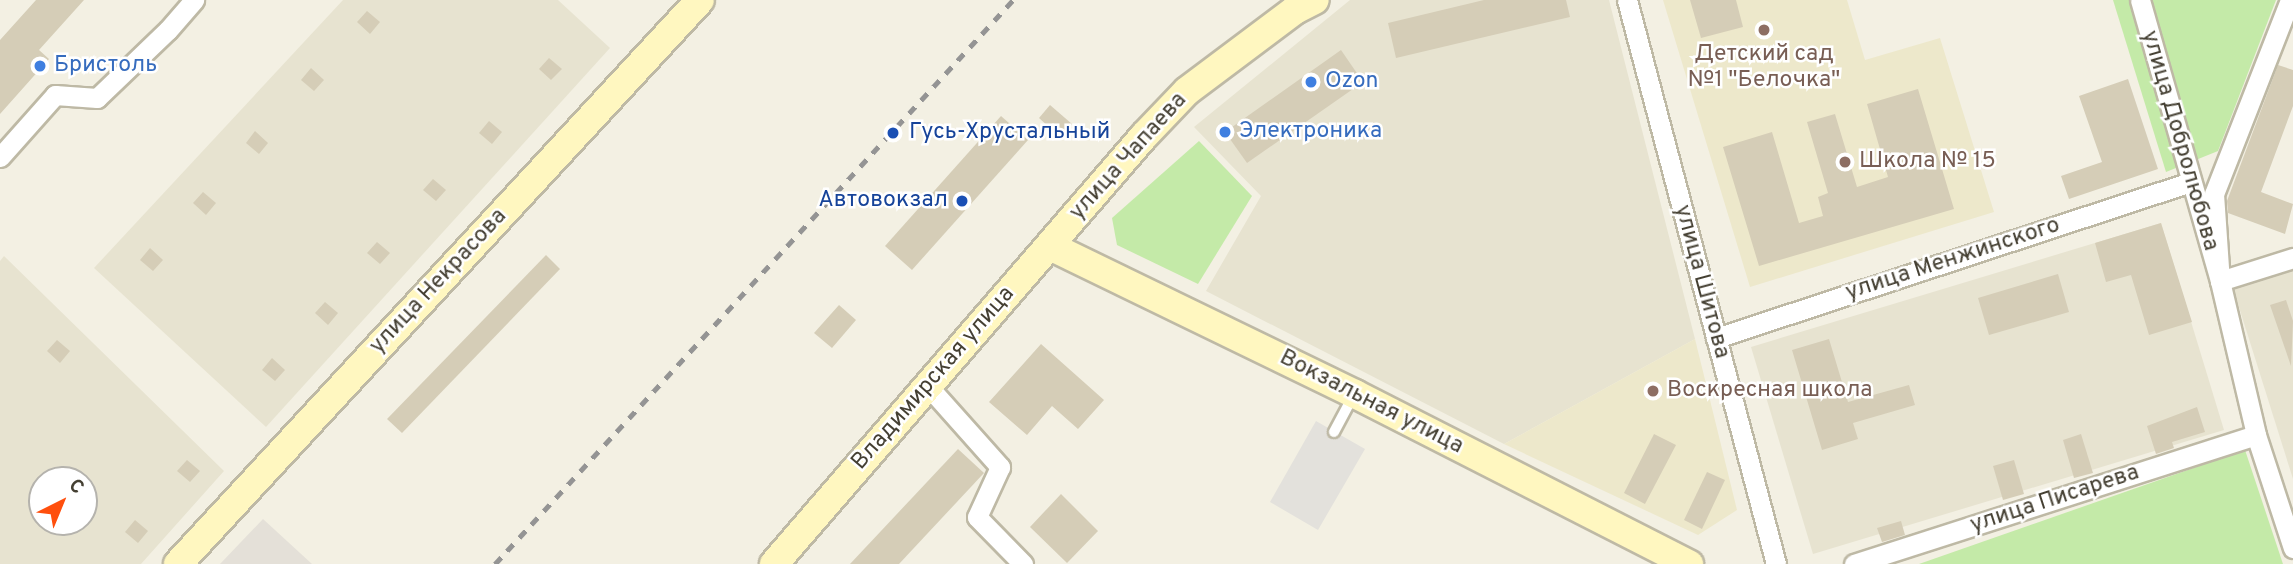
<!DOCTYPE html>
<html>
<head>
<meta charset="utf-8">
<style>
  body { margin:0 }
  #map { position:relative; width:2293px; height:564px; overflow:hidden; background:#f3f0e3; font-family:Overpass,sans-serif }
  div>[style] { position:absolute }
  .residential>* { inset:0; background:#e7e3d0 }
  .industrial>* { inset:0; background:#e4e0d8 }
  .education>* { inset:0; background:#ede8cb }
  .green>* { inset:0; background:#c4eaa8 }
  .parking>* { inset:0; background:#e3e1dc }
  .building>* { inset:0; background:#d5cdb7 }
  .roads { filter:drop-shadow(2px 0 #beb9a5) drop-shadow(-2px 0 #beb9a5) drop-shadow(0 2px #beb9a5) drop-shadow(0 -2px #beb9a5) }
  .lane>* { height:10px; margin:-5px; padding:0 5px; transform-origin:5px; border-radius:5px; background:#fff }
  .street>* { height:19px; margin:-9.5px; padding:0 9.5px; transform-origin:9.5px; border-radius:9.5px; background:#fff }
  .secondary>* { height:28px; margin:-14px; padding:0 14px; transform-origin:14px; border-radius:14px; background:#fff7c0 }
  .rail>* { height:5px; margin-top:-2.5px; transform-origin:0; background:repeating-linear-gradient(90deg,#949494 0 9px,transparent 0 18px) }
  .dots>* { width:19px; height:19px; translate:-50% -50%; box-sizing:border-box; border:4px solid #fff; border-radius:50% }
  span { translate:-50% -50%; white-space:nowrap; text-align:center; line-height:1.15; -webkit-text-stroke:5px #fff; paint-order:stroke }
  .education-label { font-size:23px; color:#785e54 }
  .left { translate:0 -50%; text-align:left }
  .shop-label { font-size:23px; color:#366cbe }
  .transit-label { font-size:23px; color:#164399 }
  .right { translate:-100% -50%; text-align:right }
  .street-label { font-size:23px; color:#454033 }
  .north { position:absolute; left:28px; top:466px; width:70px; height:70px; box-sizing:border-box; background:#fff; border:2px solid #b5b3ad; border-radius:50%; rotate:43deg; font-size:19px; font-weight:700; line-height:28px; text-align:center; color:#454033 }
  .north::after { content:''; display:block; margin:auto; width:24px; height:32px; background:#ff4f0d; clip-path:polygon(50% 0,100% 100%,50% 72%,0 100%) }
</style>
</head>
<body>
<div id="map">
  <div class="residential">
    <i style="clip-path:polygon(343px 0,558px 0,610px 48px,266px 427px,94px 268px)"></i>
    <i style="clip-path:polygon(1350px 0,1609px 0,1695px 339px,1504px 444px,1206px 291px,1261px 196px,1194px 127px)"></i>
    <i style="clip-path:polygon(2161px 223px,2224px 430px,1813px 554px,1751px 347px)"></i>
    <i style="clip-path:polygon(evenodd,4px 256px,224px 471px,141px 564px,0 564px,0 261px,4px 256px,42px 480px,84px 480px,84px 522px,42px 522px,42px 480px)"></i>
    <i style="clip-path:polygon(2293px 266px,2293px 479px,2232px 285px)"></i>
  </div>
  <div class="industrial">
    <i style="clip-path:polygon(263px 519px,312px 564px,220px 564px)"></i>
  </div>
  <div class="education">
    <i style="clip-path:polygon(1663px 0,1847px 0,1865px 60px,1940px 38px,1994px 212px,1750px 287px)"></i>
    <i style="clip-path:polygon(1695px 339px,1737px 510px,1698px 535px,1504px 444px)"></i>
  </div>
  <div class="green">
    <i style="clip-path:polygon(2113px 0,2276px 0,2218px 151px,2166px 172px)"></i>
    <i style="clip-path:polygon(1199px 141px,1252px 196px,1198px 284px,1117px 245px,1112px 218px)"></i>
    <i style="clip-path:polygon(2245px 450px,2283px 564px,1919px 564px)"></i>
  </div>
  <div class="parking">
    <i style="clip-path:polygon(1316px 421px,1365px 449px,1318px 530px,1270px 502px)"></i>
  </div>
  <div class="building">
    <i style="clip-path:polygon(36px 0,84px 0,39px 50px,49px 59px,0 114px,0 40px)"></i>
    <i style="clip-path:polygon(1484px 0,1566px 0,1570px 17px,1396px 58px,1388px 23px)"></i>
    <i style="clip-path:polygon(1690px 0,1736px 0,1743px 27px,1701px 38px)"></i>
    <i style="clip-path:polygon(367px 11px,380px 22px,370px 34px,357px 22px)"></i>
    <i style="clip-path:polygon(1341px 50px,1363px 82px,1247px 163px,1225px 132px)"></i>
    <i style="clip-path:polygon(549px 58px,562px 69px,551px 80px,539px 69px)"></i>
    <i style="clip-path:polygon(2278px 65px,2293px 70px,2293px 106px,2261px 192px,2293px 204px,2285px 234px,2228px 213px,2227px 201px)"></i>
    <i style="clip-path:polygon(311px 68px,324px 80px,314px 91px,301px 80px)"></i>
    <i style="clip-path:polygon(2128px 79px,2158px 169px,2069px 199px,2061px 176px,2102px 162px,2079px 96px)"></i>
    <i style="clip-path:polygon(1918px 89px,1954px 209px,1759px 266px,1723px 147px,1772px 132px,1799px 223px,1823px 216px,1818px 197px,1828px 193px,1807px 122px,1835px 114px,1857px 187px,1888px 177px,1867px 104px)"></i>
    <i style="clip-path:polygon(1050px 105px,1072px 124px,1060px 137px,1039px 118px)"></i>
    <i style="clip-path:polygon(1001px 116px,1028px 140px,912px 270px,885px 246px)"></i>
    <i style="clip-path:polygon(489px 121px,502px 132px,492px 144px,479px 133px)"></i>
    <i style="clip-path:polygon(255px 131px,268px 143px,259px 154px,246px 143px)"></i>
    <i style="clip-path:polygon(433px 179px,446px 190px,436px 201px,423px 190px)"></i>
    <i style="clip-path:polygon(203px 192px,216px 203px,206px 215px,193px 203px)"></i>
    <i style="clip-path:polygon(2161px 223px,2192px 322px,2149px 335px,2131px 275px,2106px 282px,2095px 243px)"></i>
    <i style="clip-path:polygon(377px 242px,390px 253px,380px 264px,367px 253px)"></i>
    <i style="clip-path:polygon(150px 248px,163px 260px,153px 271px,140px 260px)"></i>
    <i style="clip-path:polygon(546px 255px,560px 269px,402px 433px,387px 419px)"></i>
    <i style="clip-path:polygon(2058px 274px,2069px 312px,1989px 335px,1978px 298px)"></i>
    <i style="clip-path:polygon(2286px 300px,2293px 321px,2291px 366px,2270px 305px)"></i>
    <i style="clip-path:polygon(325px 302px,338px 313px,328px 325px,315px 313px)"></i>
    <i style="clip-path:polygon(839px 305px,856px 320px,832px 348px,814px 333px)"></i>
    <i style="clip-path:polygon(1829px 339px,1848px 402px,1909px 385px,1915px 405px,1853px 423px,1858px 439px,1822px 450px,1792px 350px)"></i>
    <i style="clip-path:polygon(57px 340px,70px 351px,60px 363px,47px 351px)"></i>
    <i style="clip-path:polygon(1041px 344px,1104px 400px,1078px 429px,1052px 406px,1027px 435px,989px 402px)"></i>
    <i style="clip-path:polygon(272px 358px,285px 370px,275px 381px,262px 370px)"></i>
    <i style="clip-path:polygon(2197px 407px,2205px 432px,2172px 442px,2174px 448px,2156px 454px,2147px 426px)"></i>
    <i style="clip-path:polygon(1654px 434px,1676px 445px,1645px 504px,1624px 493px)"></i>
    <i style="clip-path:polygon(2081px 434px,2093px 473px,2074px 478px,2063px 440px)"></i>
    <i style="clip-path:polygon(958px 449px,984px 473px,899px 564px,850px 564px)"></i>
    <i style="clip-path:polygon(187px 460px,200px 471px,190px 482px,177px 471px)"></i>
    <i style="clip-path:polygon(2014px 460px,2024px 494px,2003px 500px,1993px 466px)"></i>
    <i style="clip-path:polygon(1707px 472px,1725px 480px,1702px 529px,1684px 520px)"></i>
    <i style="clip-path:polygon(1061px 494px,1098px 531px,1067px 563px,1030px 527px)"></i>
    <i style="clip-path:polygon(135px 520px,148px 531px,138px 543px,125px 532px)"></i>
    <i style="clip-path:polygon(1901px 521px,1905px 535px,1882px 542px,1877px 528px)"></i>
  </div>
  <div class="roads">
    <div class="lane">
      <i style="left:1334px;top:432px;width:40px;rotate:-62deg"></i>
    </div>
    <div class="street">
      <i style="left:1627px;top:0;width:583px;rotate:75.2deg"></i>
      <i style="left:2140px;top:0;width:292px;rotate:74.1deg"></i>
      <i style="left:2220px;top:281px;width:158px;rotate:76.8deg"></i>
      <i style="left:2256px;top:435px;width:119px;rotate:71.9deg"></i>
      <i style="left:2290px;top:0;width:208px;rotate:111.4deg"></i>
      <i style="left:2214px;top:194px;width:87px;rotate:86.1deg"></i>
      <i style="left:2220px;top:281px;width:77px;rotate:-17.5deg"></i>
      <i style="left:0;top:157px;width:83px;rotate:-48.4deg"></i>
      <i style="left:55px;top:95px;width:42px;rotate:4.1deg"></i>
      <i style="left:97px;top:98px;width:98px;rotate:-43.8deg"></i>
      <i style="left:168px;top:30px;width:40px;rotate:-49deg"></i>
      <i style="left:1716px;top:338px;width:500px;rotate:-18.2deg"></i>
      <i style="left:927px;top:385px;width:110px;rotate:48.3deg"></i>
      <i style="left:1000px;top:467px;width:55px;rotate:114.7deg"></i>
      <i style="left:977px;top:517px;width:66px;rotate:45.6deg"></i>
      <i style="left:1854px;top:564px;width:422px;rotate:-17.8deg"></i>
    </div>
    <div class="secondary">
      <i style="left:1050px;top:246px;width:339px;rotate:25.9deg"></i>
      <i style="left:1355px;top:394px;width:375px;rotate:27deg"></i>
      <i style="left:178px;top:564px;width:768px;rotate:-47.21deg"></i>
      <i style="left:774px;top:564px;width:566px;rotate:-49.16deg"></i>
      <i style="left:1144px;top:136px;width:62px;rotate:-46.3deg"></i>
      <i style="left:1187px;top:91px;width:135px;rotate:-36.9deg"></i>
      <i style="left:1295px;top:10px;width:22px;rotate:-27deg"></i>
    </div>
  </div>
  <div class="rail">
    <i style="left:495px;top:564px;width:766px;rotate:-47.43deg"></i>
  </div>
  <div class="dots">
    <i style="left:1764px;top:30px;background:#8d6e63"></i>
    <i style="left:40px;top:66px;background:#3f7fe0"></i>
    <i style="left:1311px;top:82px;background:#3f7fe0"></i>
    <i style="left:1225px;top:132px;background:#3f7fe0"></i>
    <i style="left:893px;top:133px;background:#1a4fb4"></i>
    <i style="left:1845px;top:162px;background:#8d6e63"></i>
    <i style="left:962px;top:201px;background:#1a4fb4"></i>
    <i style="left:1653px;top:391px;background:#8d6e63"></i>
  </div>
  <div class="education-label">
    <span style="left:1764px;top:68px">Детский сад<br>№1 "Белочка"</span>
    <span class="left" style="left:1859px;top:162px">Школа № 15</span>
    <span class="left" style="left:1667px;top:391px">Воскресная школа</span>
  </div>
  <div class="shop-label">
    <span class="left" style="left:54px;top:66px">Бристоль</span>
    <span class="left" style="left:1325px;top:82px">Ozon</span>
    <span class="left" style="left:1239px;top:132px">Электроника</span>
  </div>
  <div class="transit-label">
    <span class="left" style="left:909px;top:133px">Гусь-Хрустальный</span>
    <span class="right" style="left:948px;top:201px">Автовокзал</span>
  </div>
  <div class="street-label">
    <span style="left:2179px;top:141px;rotate:74deg">улица Добролюбова</span>
    <span style="left:1129px;top:157px;rotate:-48deg">улица Чапаева</span>
    <span style="left:1953px;top:260px;rotate:-18deg">улица Менжинского</span>
    <span style="left:439px;top:282px;rotate:-47deg">улица Некрасова</span>
    <span style="left:1701px;top:282px;rotate:75deg">улица Шитова</span>
    <span style="left:934px;top:379px;rotate:-49deg">Владимирская улица</span>
    <span style="left:1371px;top:403px;rotate:27deg">Вокзальная улица</span>
    <span style="left:2055px;top:500px;rotate:-18deg">улица Писарева</span>
  </div>
  <div class="north">С</div>
</div>
</body>
</html>
